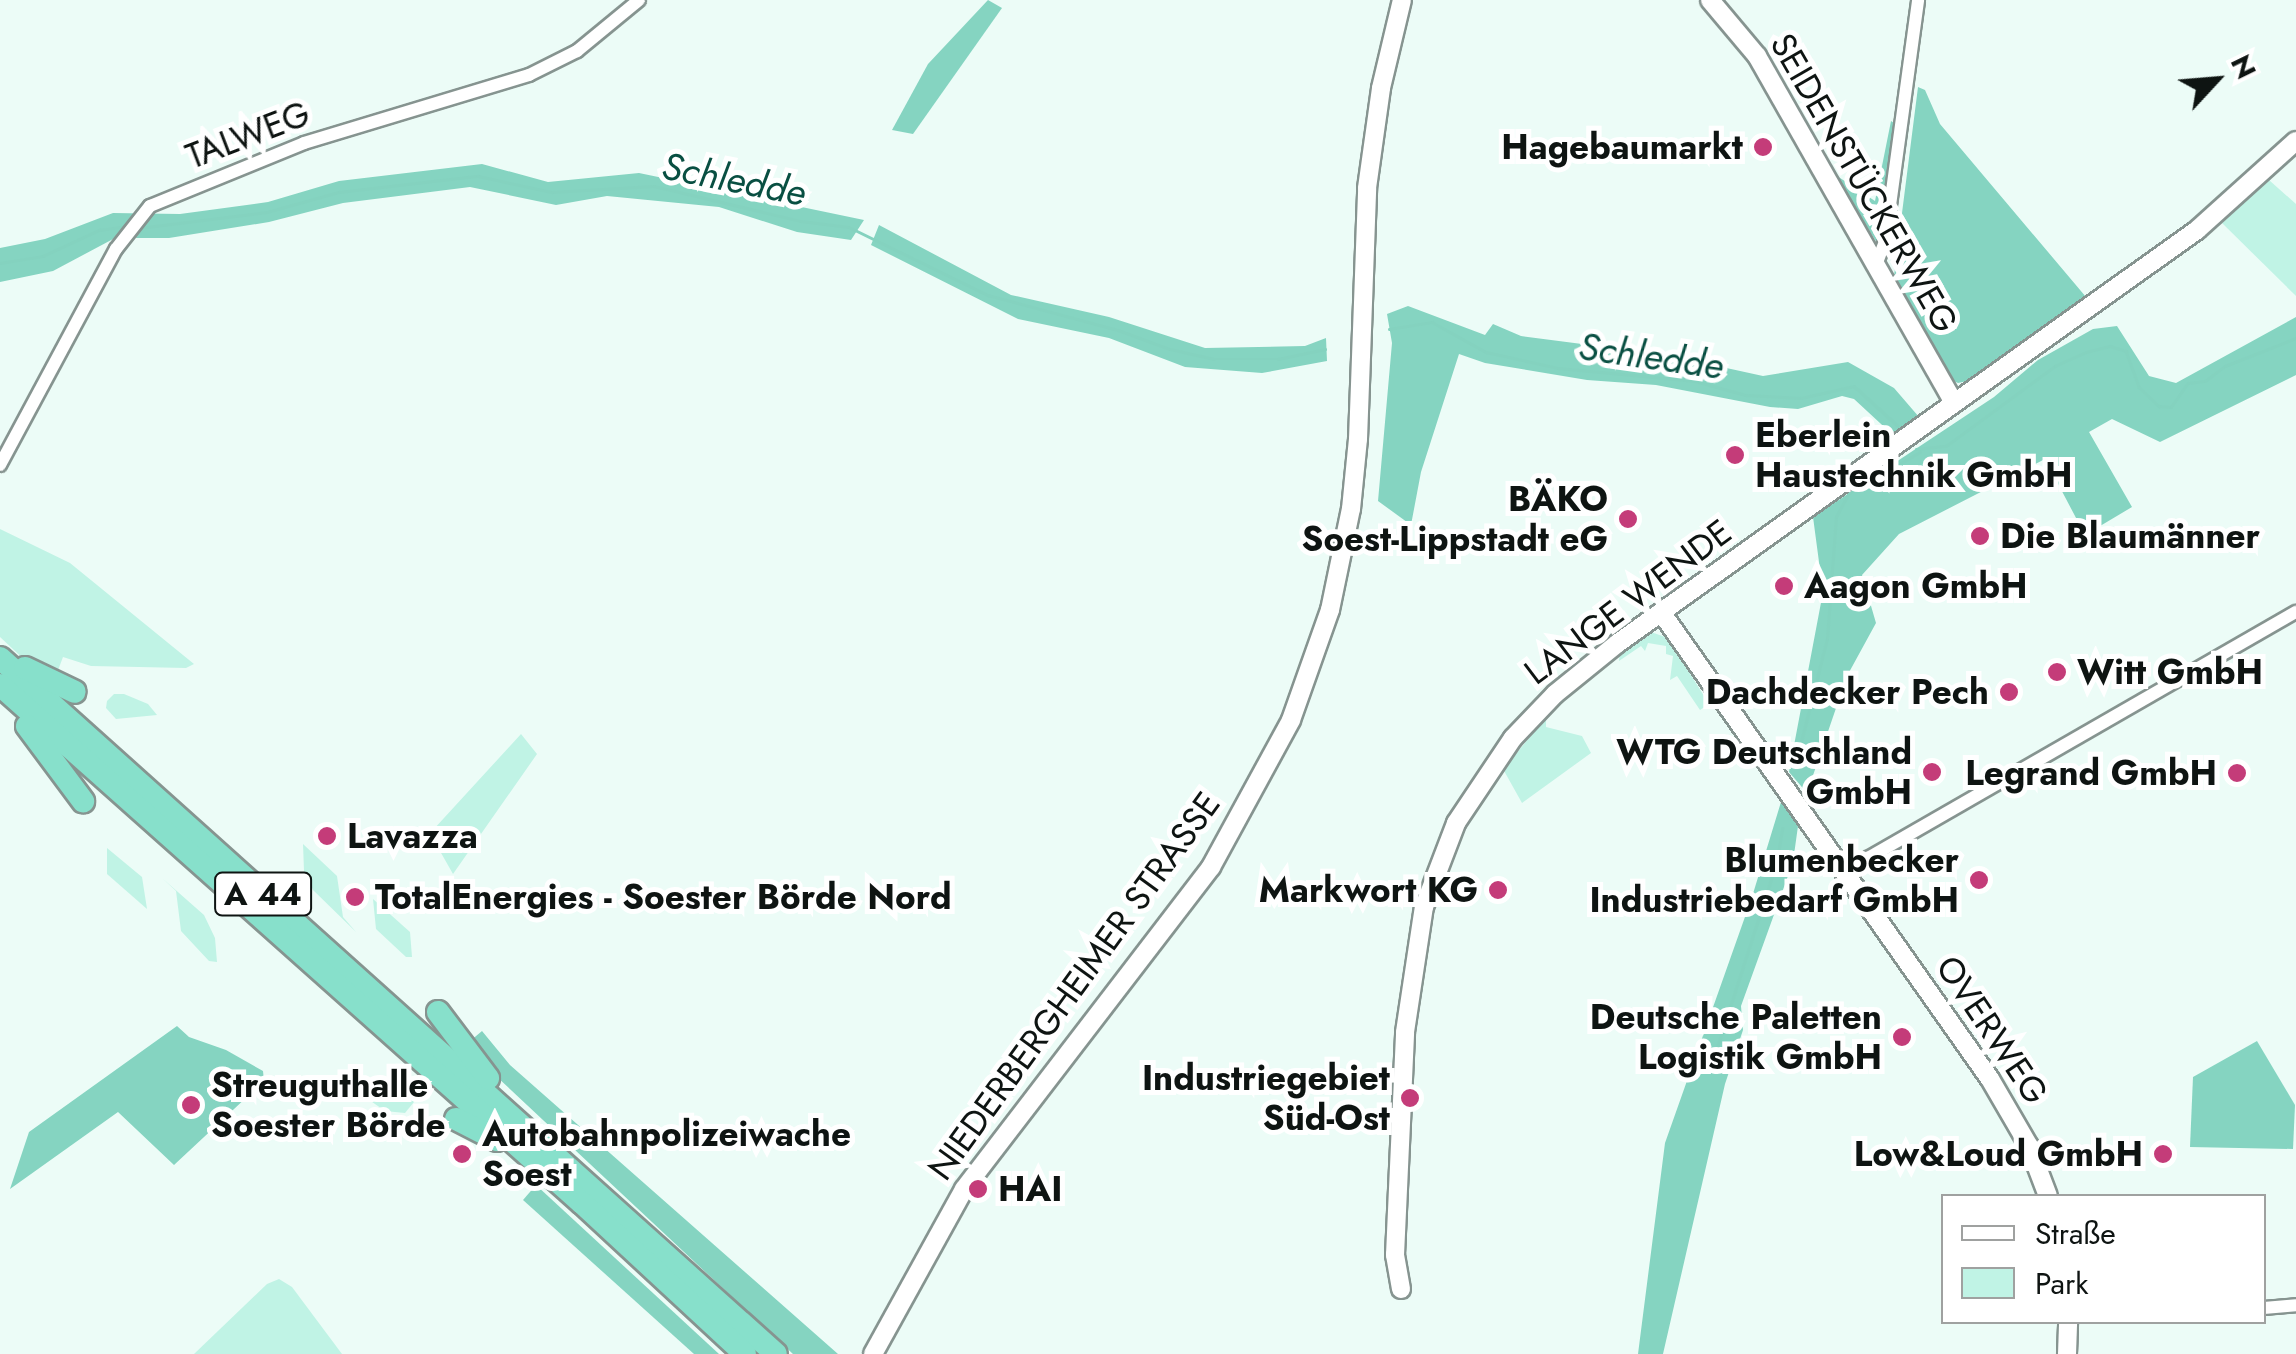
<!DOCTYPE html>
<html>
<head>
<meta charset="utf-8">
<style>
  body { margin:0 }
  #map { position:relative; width:2296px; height:1354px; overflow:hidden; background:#ecfcf7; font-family:Jost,sans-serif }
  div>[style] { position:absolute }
  .green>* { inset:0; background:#c0f3e5 }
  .forest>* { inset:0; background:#85d4c1 }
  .stream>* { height:2.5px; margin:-1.25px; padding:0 1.25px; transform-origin:1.25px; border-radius:1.25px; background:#84d2bf }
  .roads { filter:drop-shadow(2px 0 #869490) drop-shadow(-2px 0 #869490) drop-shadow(0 2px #869490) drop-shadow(0 -2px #869490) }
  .street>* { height:12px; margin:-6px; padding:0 6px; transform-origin:6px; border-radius:6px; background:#fff }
  .secondary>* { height:18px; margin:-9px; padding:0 9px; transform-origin:9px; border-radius:9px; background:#fff }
  .highway>* { height:22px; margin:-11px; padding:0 11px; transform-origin:11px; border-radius:11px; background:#87e0cb }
  .dots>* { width:28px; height:28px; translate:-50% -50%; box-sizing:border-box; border:5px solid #fff; border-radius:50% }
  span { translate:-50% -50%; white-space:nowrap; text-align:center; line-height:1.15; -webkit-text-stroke:10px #fff; paint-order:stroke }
  .shield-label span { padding:2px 8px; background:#fff; border:2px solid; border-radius:8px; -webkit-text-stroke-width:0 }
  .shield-label { font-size:32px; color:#0e1412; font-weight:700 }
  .street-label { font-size:35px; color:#0e1412 }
  .poi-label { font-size:35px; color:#0e1412; font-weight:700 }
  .right { translate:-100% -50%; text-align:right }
  .left { translate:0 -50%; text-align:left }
  .water-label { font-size:38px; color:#094f42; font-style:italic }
  .legend { position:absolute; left:1941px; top:1194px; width:325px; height:130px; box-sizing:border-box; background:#fff; border:2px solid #9fa1a0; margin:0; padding:12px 18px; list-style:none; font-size:30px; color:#0e1412 }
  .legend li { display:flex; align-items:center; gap:20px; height:50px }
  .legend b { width:50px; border:2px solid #9fa1a0 }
  .north { position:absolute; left:2166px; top:30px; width:100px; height:100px; -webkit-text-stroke:8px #fff; paint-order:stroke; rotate:64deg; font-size:28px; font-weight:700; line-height:40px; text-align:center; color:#0e1412 }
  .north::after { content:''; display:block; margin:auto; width:35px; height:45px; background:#0e1412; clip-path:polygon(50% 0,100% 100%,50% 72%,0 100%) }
</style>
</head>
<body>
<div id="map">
  <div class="green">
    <i style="clip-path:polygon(2269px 180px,2296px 204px,2296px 296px,2220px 221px)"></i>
    <i style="clip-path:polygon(0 529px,70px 563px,194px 664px,186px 668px,91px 666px,63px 657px,57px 673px,30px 665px,0 637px)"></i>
    <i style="clip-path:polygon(1651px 632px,1668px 638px,1709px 704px,1700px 710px,1677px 676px,1670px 680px,1673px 656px,1666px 654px,1666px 646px,1648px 643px,1645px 651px,1641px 646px,1619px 661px,1620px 651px)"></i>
    <i style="clip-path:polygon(124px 694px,148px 704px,157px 715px,116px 719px,106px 708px,107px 701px,114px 694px)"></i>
    <i style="clip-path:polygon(1546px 718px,1546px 727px,1582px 736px,1591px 753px,1522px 803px,1503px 769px)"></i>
    <i style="clip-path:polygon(521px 734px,537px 754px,453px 874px,428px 830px,433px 830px)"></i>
    <i style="clip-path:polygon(303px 844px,337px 876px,343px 917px,356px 932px,313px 890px,304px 871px)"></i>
    <i style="clip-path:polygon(107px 848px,142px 877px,147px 909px,107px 874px)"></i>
    <i style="clip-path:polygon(162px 878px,204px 915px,215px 938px,217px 962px,209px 961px,181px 931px,176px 891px)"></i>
    <i style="clip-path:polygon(373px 899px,410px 932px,412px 957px,406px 957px,376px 929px)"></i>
    <i style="clip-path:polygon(402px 1090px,414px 1102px,405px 1113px,385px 1111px,365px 1097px,368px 1092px)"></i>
    <i style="clip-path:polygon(279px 1279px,292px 1287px,342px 1354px,194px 1354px,267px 1284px)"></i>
  </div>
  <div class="forest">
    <i style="clip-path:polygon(988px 0,1002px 8px,913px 134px,892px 130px,928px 64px)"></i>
    <i style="clip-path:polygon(1918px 87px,1925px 90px,1940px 124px,2086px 297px,1972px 380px,1958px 383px,1947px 378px,1893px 284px)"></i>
    <i style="clip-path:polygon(1891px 121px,1894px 123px,1877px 243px,1834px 174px,1875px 201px)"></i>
    <i style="clip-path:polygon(482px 164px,548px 182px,639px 173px,864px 220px,851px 240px,797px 232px,719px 207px,607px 196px,556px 205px,470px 187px,343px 203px,269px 222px,169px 238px,115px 238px,53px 271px,0 282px,0 248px,45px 239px,113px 213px,180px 214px,268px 202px,339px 181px)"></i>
    <i style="clip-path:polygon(879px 225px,1011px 295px,1109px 317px,1205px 348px,1305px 346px,1326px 338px,1327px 361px,1262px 373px,1185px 367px,1109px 338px,1018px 319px,871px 245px)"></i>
    <i style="clip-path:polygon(1408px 306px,1485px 335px,1493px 324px,1521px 336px,1667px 355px,1763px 376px,1848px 362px,1894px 388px,1919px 417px,1894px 436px,1854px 399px,1842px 396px,1798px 409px,1770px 407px,1656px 385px,1587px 380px,1485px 363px,1459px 354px,1421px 472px,1411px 525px,1378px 501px,1392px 343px,1387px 314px)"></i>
    <i style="clip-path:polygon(2296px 317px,2296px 375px,2160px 442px,2112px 419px,2089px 432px,2132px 507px,2085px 535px,2045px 459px,1899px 534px,1862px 575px,1876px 623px,1847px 676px,1807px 793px,1789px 772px,1823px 592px,1813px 517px,1994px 397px,2038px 360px,2093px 329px,2117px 326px,2149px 376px,2176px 383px)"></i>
    <i style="clip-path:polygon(1781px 802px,1798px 826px,1793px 862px,1741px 1006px,1743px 1030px,1725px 1084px,1663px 1354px,1638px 1354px,1665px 1143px,1752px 897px)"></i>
    <i style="clip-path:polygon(177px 1026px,189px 1037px,226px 1050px,263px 1071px,264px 1081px,174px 1165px,118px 1112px,10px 1189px,29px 1132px)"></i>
    <i style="clip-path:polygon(482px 1031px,510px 1065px,838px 1354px,793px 1354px,496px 1076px,469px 1042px)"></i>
    <i style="clip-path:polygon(2257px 1041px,2295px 1105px,2293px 1149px,2190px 1147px,2193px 1077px)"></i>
    <i style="clip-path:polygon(536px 1185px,719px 1354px,694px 1354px,523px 1200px)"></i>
  </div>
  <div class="stream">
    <i style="left:139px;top:228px;width:129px;rotate:-7.1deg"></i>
    <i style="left:267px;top:212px;width:75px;rotate:-15.5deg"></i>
    <i style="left:339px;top:192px;width:140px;rotate:-6.6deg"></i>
    <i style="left:478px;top:176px;width:76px;rotate:12.2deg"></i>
    <i style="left:552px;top:192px;width:102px;rotate:-3.4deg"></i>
    <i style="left:654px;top:186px;width:151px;rotate:13.4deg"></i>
    <i style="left:801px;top:221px;width:48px;rotate:7.1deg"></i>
    <i style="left:849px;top:227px;width:155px;rotate:26.1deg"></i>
    <i style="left:988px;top:295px;width:135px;rotate:15.1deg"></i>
    <i style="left:1118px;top:330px;width:55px;rotate:20.1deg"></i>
    <i style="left:1170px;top:349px;width:45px;rotate:12.8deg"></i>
    <i style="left:1214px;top:359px;width:64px"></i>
    <i style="left:1278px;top:359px;width:48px;rotate:-12deg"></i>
    <i style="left:0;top:263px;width:44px;rotate:-9.2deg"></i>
    <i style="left:43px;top:256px;width:62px;rotate:-24.9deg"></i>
    <i style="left:99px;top:230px;width:27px;rotate:-8deg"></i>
    <i style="left:1389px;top:329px;width:44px;rotate:-9.2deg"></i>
    <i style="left:1432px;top:322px;width:62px;rotate:29.1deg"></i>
    <i style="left:1486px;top:352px;width:74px;rotate:12.5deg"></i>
    <i style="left:1558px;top:368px;width:138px;rotate:5.4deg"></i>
    <i style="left:1695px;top:381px;width:53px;rotate:15.4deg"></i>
    <i style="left:1746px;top:395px;width:55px;rotate:3.1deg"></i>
    <i style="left:1801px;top:398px;width:54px;rotate:-12.8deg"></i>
    <i style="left:1854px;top:386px;width:59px;rotate:42.3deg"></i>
    <i style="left:1916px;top:449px;width:30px;rotate:-6deg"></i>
    <i style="left:1946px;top:446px;width:135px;rotate:-36.3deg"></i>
    <i style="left:2055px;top:366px;width:34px;rotate:-24deg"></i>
    <i style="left:2086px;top:352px;width:25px;rotate:-14deg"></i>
    <i style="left:2110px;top:346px;width:17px;rotate:17deg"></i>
    <i style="left:2126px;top:351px;width:38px;rotate:70deg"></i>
    <i style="left:2139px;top:387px;width:28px;rotate:44deg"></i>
    <i style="left:2159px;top:406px;width:12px;rotate:5deg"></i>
    <i style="left:2171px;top:407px;width:29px;rotate:-55deg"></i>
    <i style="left:2188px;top:383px;width:17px;rotate:-7deg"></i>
    <i style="left:2205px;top:381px;width:25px;rotate:-37deg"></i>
    <i style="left:2225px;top:366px;width:76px;rotate:-21.5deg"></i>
    <i style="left:1795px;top:766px;width:131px;rotate:-75.9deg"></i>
    <i style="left:1827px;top:639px;width:122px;rotate:-85.8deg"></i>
    <i style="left:1836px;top:517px;width:27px;rotate:-62deg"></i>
    <i style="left:1849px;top:493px;width:82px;rotate:-30deg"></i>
    <i style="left:1715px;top:1054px;width:203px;rotate:-72.2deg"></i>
    <i style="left:1777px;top:861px;width:33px;rotate:-81deg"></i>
  </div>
  <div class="roads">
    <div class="street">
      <i style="left:1876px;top:265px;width:25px;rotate:-69deg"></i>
      <i style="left:1885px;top:242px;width:244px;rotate:-82.2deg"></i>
      <i style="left:0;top:465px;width:245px;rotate:-61.8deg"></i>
      <i style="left:116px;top:249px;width:55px;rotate:-51.7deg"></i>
      <i style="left:150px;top:206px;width:166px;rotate:-22.2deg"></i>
      <i style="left:304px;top:143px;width:235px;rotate:-16.8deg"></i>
      <i style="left:529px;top:75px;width:54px;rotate:-26.6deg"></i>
      <i style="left:577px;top:51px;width:80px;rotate:-39.4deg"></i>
      <i style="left:1847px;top:876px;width:28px;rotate:-41deg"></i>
      <i style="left:1868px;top:858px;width:494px;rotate:-29.9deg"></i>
      <i style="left:2264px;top:1308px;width:32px;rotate:-5deg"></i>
    </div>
    <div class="secondary">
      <i style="left:1710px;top:0;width:73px;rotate:50deg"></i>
      <i style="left:1757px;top:56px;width:399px;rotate:60.4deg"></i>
      <i style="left:1661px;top:612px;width:571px;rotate:54.84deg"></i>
      <i style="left:1990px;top:1079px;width:78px;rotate:59.8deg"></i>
      <i style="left:2029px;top:1146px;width:53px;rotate:69.2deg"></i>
      <i style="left:1401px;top:1289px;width:35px;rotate:-100deg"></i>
      <i style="left:1395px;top:1255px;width:223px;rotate:-87.4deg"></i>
      <i style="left:1405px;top:1032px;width:126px;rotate:-81.4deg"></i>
      <i style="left:1424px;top:907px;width:90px;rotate:-69.1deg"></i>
      <i style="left:1456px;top:823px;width:102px;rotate:-56.2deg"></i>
      <i style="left:1513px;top:738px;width:61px;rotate:-46.3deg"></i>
      <i style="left:1555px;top:694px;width:81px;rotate:-39deg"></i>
      <i style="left:1618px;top:643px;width:711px;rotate:-35.5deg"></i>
      <i style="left:2197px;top:230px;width:133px;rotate:-42deg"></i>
      <i style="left:873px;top:1354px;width:188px;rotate:-61.1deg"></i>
      <i style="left:964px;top:1189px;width:406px;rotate:-52.5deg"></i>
      <i style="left:1211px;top:867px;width:167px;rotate:-61.4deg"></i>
      <i style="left:1291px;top:720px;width:117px;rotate:-70.5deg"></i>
      <i style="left:1330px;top:610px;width:103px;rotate:-78.3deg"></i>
      <i style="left:1351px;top:509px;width:70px;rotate:-84.3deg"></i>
      <i style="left:1358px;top:439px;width:251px;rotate:-87.9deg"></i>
      <i style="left:1367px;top:188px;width:101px;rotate:-82deg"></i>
      <i style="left:1381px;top:88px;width:90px;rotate:-76.6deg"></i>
      <i style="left:2067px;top:1354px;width:32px;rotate:-88deg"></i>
    </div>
    <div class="highway">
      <i style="left:0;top:658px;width:1042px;rotate:41.89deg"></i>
      <i style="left:25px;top:668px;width:55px;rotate:25.6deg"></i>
      <i style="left:0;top:685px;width:779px;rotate:41.67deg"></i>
      <i style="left:582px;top:1203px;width:222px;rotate:42.8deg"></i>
      <i style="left:27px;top:726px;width:94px;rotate:53.3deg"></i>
      <i style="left:438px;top:1012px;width:83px;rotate:52.9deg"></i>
      <i style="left:456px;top:1119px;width:46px;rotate:27.1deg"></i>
    </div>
  </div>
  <div class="dots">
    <i style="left:1763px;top:147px;background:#c43c79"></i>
    <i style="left:1735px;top:455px;background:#c43c79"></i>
    <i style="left:1628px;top:519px;background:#c43c79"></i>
    <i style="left:1980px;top:536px;background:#c43c79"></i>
    <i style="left:1784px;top:586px;background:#c43c79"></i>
    <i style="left:2057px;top:672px;background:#c43c79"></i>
    <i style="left:2009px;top:692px;background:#c43c79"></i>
    <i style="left:1932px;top:772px;background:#c43c79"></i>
    <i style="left:2237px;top:773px;background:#c43c79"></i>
    <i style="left:327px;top:836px;background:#c43c79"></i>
    <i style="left:1979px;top:880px;background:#c43c79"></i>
    <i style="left:1498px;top:890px;background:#c43c79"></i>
    <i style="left:355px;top:897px;background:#c43c79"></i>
    <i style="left:1902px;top:1037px;background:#c43c79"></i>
    <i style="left:1410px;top:1098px;background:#c43c79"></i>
    <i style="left:191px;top:1105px;background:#c43c79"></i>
    <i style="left:462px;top:1154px;background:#c43c79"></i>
    <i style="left:2163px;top:1154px;background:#c43c79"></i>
    <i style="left:978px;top:1189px;background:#c43c79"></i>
  </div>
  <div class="shield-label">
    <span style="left:263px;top:894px">A 44</span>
  </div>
  <div class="street-label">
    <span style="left:248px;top:135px;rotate:-21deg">TALWEG</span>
    <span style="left:1864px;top:183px;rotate:60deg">SEIDENSTÜCKERWEG</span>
    <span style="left:1628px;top:602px;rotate:-37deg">LANGE WENDE</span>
    <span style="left:1074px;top:986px;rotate:-54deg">NIEDERBERGHEIMER STRASSE</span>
    <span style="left:1992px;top:1030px;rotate:56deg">OVERWEG</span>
  </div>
  <div class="poi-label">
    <span class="right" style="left:1743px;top:147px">Hagebaumarkt</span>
    <span class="left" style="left:1755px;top:455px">Eberlein<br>Haustechnik GmbH</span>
    <span class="right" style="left:1608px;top:519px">BÄKO<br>Soest-Lippstadt eG</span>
    <span class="left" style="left:2000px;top:536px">Die Blaumänner</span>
    <span class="left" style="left:1804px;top:586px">Aagon GmbH</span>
    <span class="left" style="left:2077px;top:672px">Witt GmbH</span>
    <span class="right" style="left:1989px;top:692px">Dachdecker Pech</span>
    <span class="right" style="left:1912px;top:772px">WTG Deutschland<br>GmbH</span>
    <span class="right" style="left:2217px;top:773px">Legrand GmbH</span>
    <span class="left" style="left:347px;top:836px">Lavazza</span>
    <span class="right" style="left:1959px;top:880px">Blumenbecker<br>Industriebedarf GmbH</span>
    <span class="right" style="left:1478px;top:890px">Markwort KG</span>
    <span class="left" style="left:375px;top:897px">TotalEnergies - Soester Börde Nord</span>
    <span class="right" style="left:1882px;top:1037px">Deutsche Paletten<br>Logistik GmbH</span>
    <span class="right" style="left:1390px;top:1098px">Industriegebiet<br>Süd-Ost</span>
    <span class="left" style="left:211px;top:1105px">Streuguthalle<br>Soester Börde</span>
    <span class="left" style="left:482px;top:1154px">Autobahnpolizeiwache<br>Soest</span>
    <span class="right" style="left:2143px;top:1154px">Low&amp;Loud GmbH</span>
    <span class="left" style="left:998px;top:1189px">HAI</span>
  </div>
  <div class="water-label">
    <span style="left:734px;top:179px;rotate:11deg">Schledde</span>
    <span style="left:1651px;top:356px;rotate:8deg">Schledde</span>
  </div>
  <ul class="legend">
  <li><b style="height:12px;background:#fff"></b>Straße</li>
  <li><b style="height:28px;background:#c0f3e5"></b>Park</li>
  </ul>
  <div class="north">N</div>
</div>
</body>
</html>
